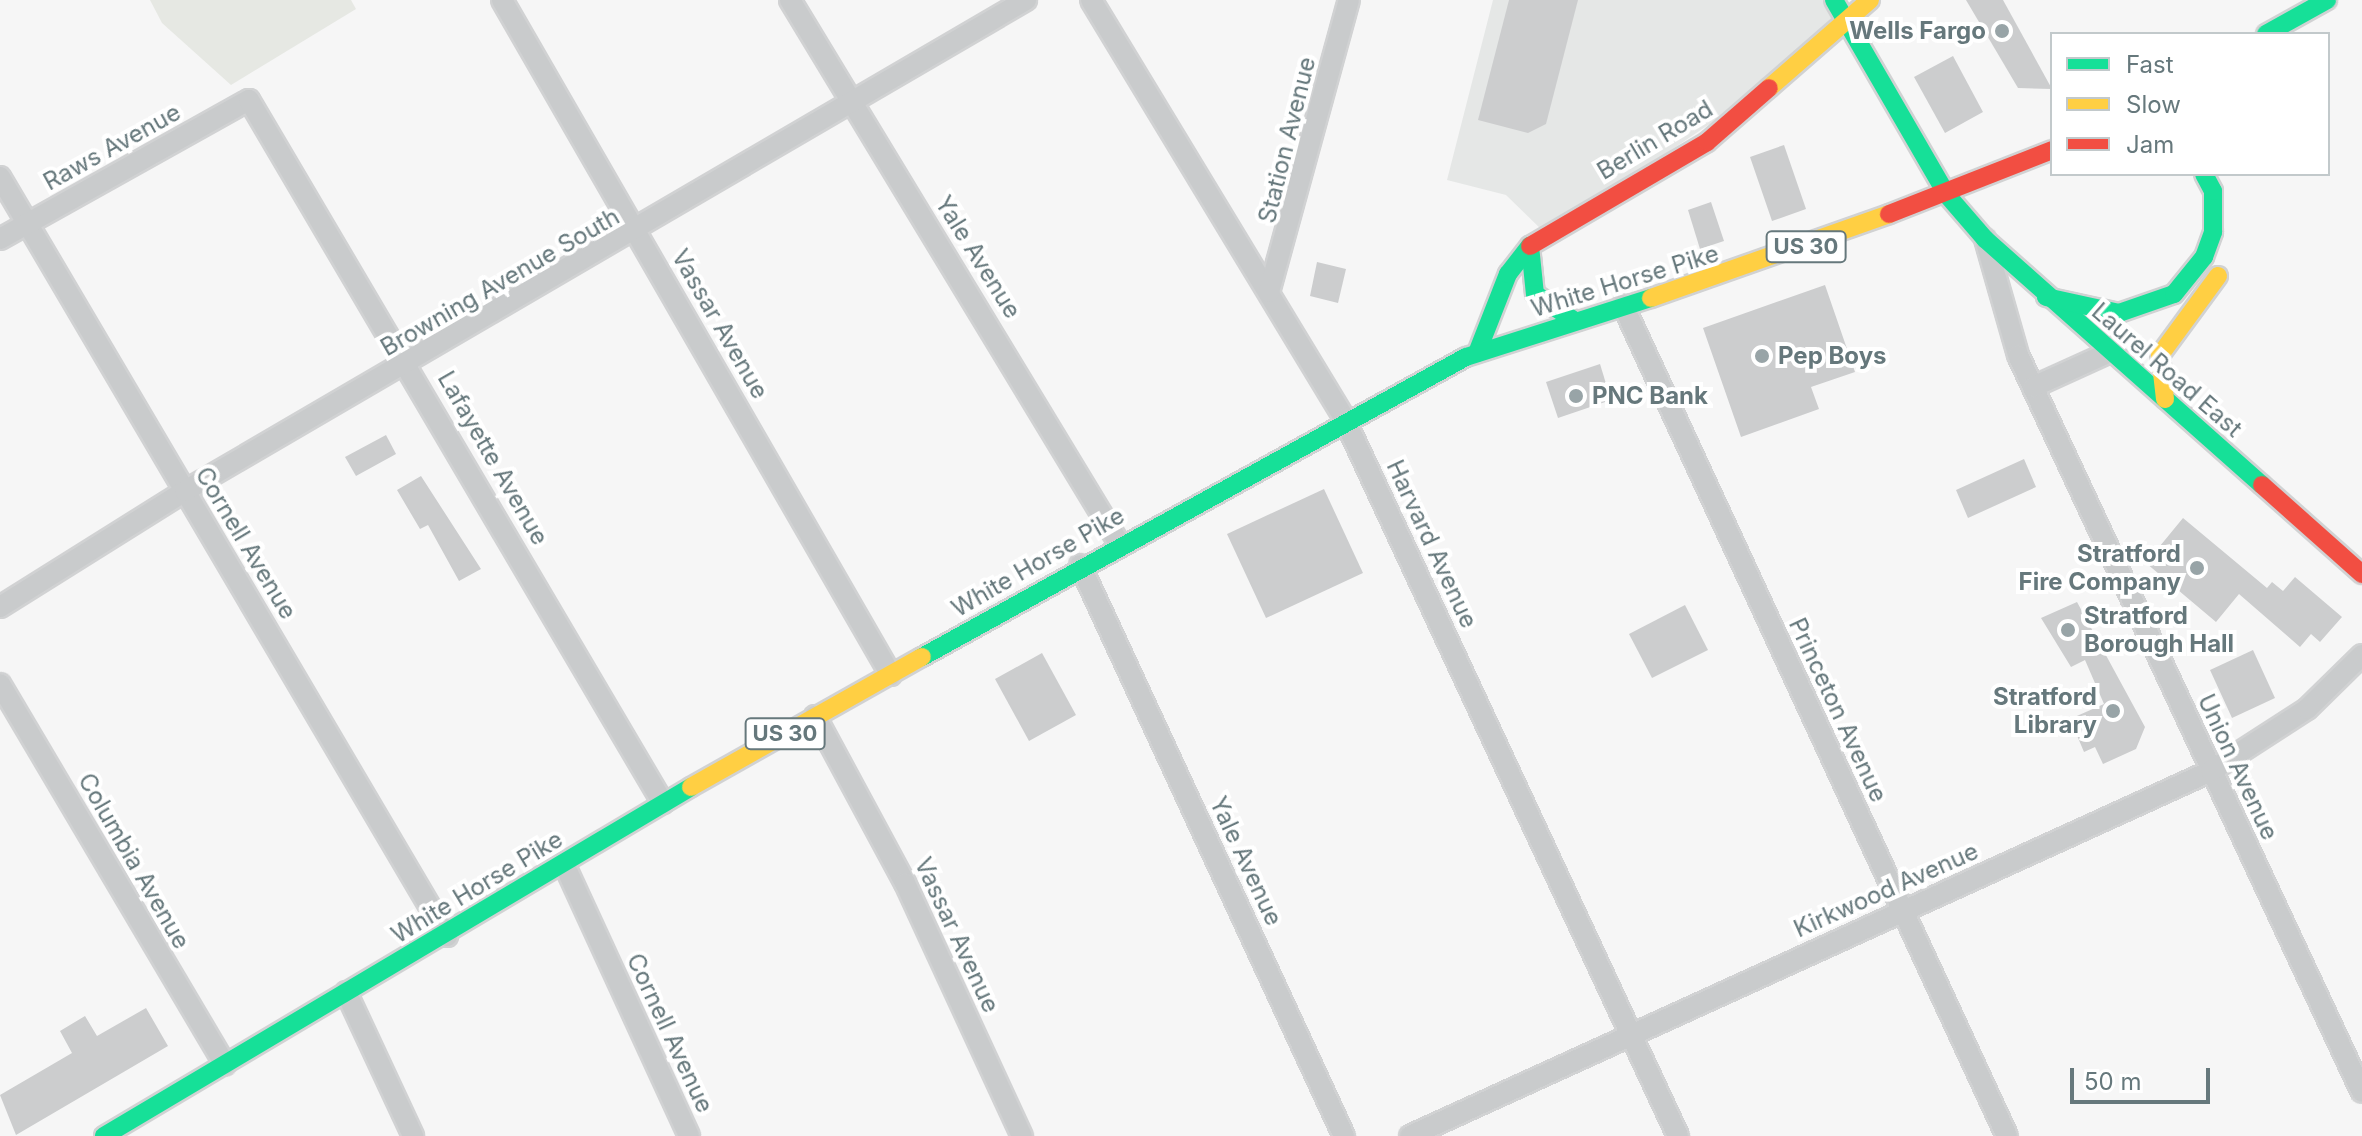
<!DOCTYPE html>
<html>
<head>
<meta charset="utf-8">
<style>
  body { margin:0 }
  #map { position:relative; width:2362px; height:1136px; overflow:hidden; background:#f6f6f6; font-family:Inter,sans-serif }
  div>[style] { position:absolute }
  .built>* { inset:0; background:#e5e7e6 }
  .green>* { inset:0; background:#e6e8e3 }
  .building>* { inset:0; background:#cccdce }
  .roads { filter:drop-shadow(2px 0 #d1d2d3) drop-shadow(-2px 0 #d1d2d3) drop-shadow(0 2px #d1d2d3) drop-shadow(0 -2px #d1d2d3) }
  .street>* { height:20px; margin:-10px; padding:0 10px; transform-origin:10px; border-radius:10px; background:#c9cbcc }
  .fast>* { height:18px; margin:-9px; padding:0 9px; transform-origin:9px; border-radius:9px; background:#16e098 }
  .slow>* { height:18px; margin:-9px; padding:0 9px; transform-origin:9px; border-radius:9px; background:#ffcf43 }
  .jam>* { height:18px; margin:-9px; padding:0 9px; transform-origin:9px; border-radius:9px; background:#f24e42 }
  .dots>* { width:22px; height:22px; translate:-50% -50%; box-sizing:border-box; border:4px solid #fff; border-radius:50% }
  span { translate:-50% -50%; white-space:nowrap; text-align:center; line-height:1.15; -webkit-text-stroke:8px #fff; paint-order:stroke }
  .shield-label span { padding:2px 6px; background:#fff; border:2px solid; border-radius:6px; -webkit-text-stroke-width:0 }
  .shield-label { font-size:22px; color:#66787c; font-weight:700 }
  .poi-label { font-size:24px; color:#66787c; font-weight:700 }
  .right { translate:-100% -50%; text-align:right }
  .left { translate:0 -50%; text-align:left }
  .street-label { font-size:24px; color:#66787c }
  .legend { position:absolute; left:2050px; top:32px; width:280px; height:144px; box-sizing:border-box; background:#fff; border:2px solid #c2c9cb; margin:0; padding:10px 14px; list-style:none; font-size:24px; color:#66787c }
  .legend li { display:flex; align-items:center; gap:16px; height:40px }
  .legend b { width:40px; border:2px solid #c2c9cb }
  .scale { position:absolute; left:2070px; top:1068px; width:140px; height:36px; box-sizing:border-box; border:4px solid #66787c; border-top:0; padding-left:10px; font-size:24px; line-height:28px; white-space:nowrap; color:#66787c; -webkit-text-stroke:6px #fff; paint-order:stroke }
</style>
</head>
<body>
<div id="map">
  <div class="built">
    <i style="clip-path:polygon(1493px 0,1834px 0,1847px 22px,1808px 58px,1546px 234px,1506px 195px,1447px 180px)"></i>
  </div>
  <div class="green">
    <i style="clip-path:polygon(150px 0,351px 0,356px 9px,231px 85px,162px 23px)"></i>
  </div>
  <div class="building">
    <i style="clip-path:polygon(1509px 0,1578px 0,1546px 124px,1528px 133px,1478px 120px)"></i>
    <i style="clip-path:polygon(1966px 0,2003px 0,2052px 89px,2018px 88px)"></i>
    <i style="clip-path:polygon(1953px 56px,1983px 112px,1945px 133px,1914px 77px)"></i>
    <i style="clip-path:polygon(1784px 145px,1806px 209px,1772px 221px,1750px 157px)"></i>
    <i style="clip-path:polygon(1711px 202px,1724px 241px,1700px 249px,1688px 210px)"></i>
    <i style="clip-path:polygon(1317px 262px,1346px 269px,1338px 303px,1310px 296px)"></i>
    <i style="clip-path:polygon(1825px 285px,1855px 372px,1811px 387px,1819px 409px,1741px 437px,1703px 328px)"></i>
    <i style="clip-path:polygon(1600px 364px,1611px 400px,1558px 418px,1546px 382px)"></i>
    <i style="clip-path:polygon(386px 435px,396px 454px,356px 476px,345px 457px)"></i>
    <i style="clip-path:polygon(2024px 459px,2036px 487px,1968px 518px,1956px 490px)"></i>
    <i style="clip-path:polygon(421px 476px,481px 569px,459px 581px,428px 525px,420px 529px,397px 490px)"></i>
    <i style="clip-path:polygon(1324px 489px,1363px 573px,1266px 618px,1227px 534px)"></i>
    <i style="clip-path:polygon(2183px 518px,2267px 588px,2272px 582px,2283px 591px,2295px 577px,2342px 617px,2320px 642px,2311px 634px,2300px 647px,2239px 594px,2216px 622px,2146px 563px)"></i>
    <i style="clip-path:polygon(2077px 602px,2145px 727px,2136px 749px,2103px 764px,2095px 747px,2084px 752px,2070px 719px,2104px 704px,2085px 660px,2071px 667px,2041px 618px)"></i>
    <i style="clip-path:polygon(1685px 605px,1708px 650px,1652px 678px,1629px 634px)"></i>
    <i style="clip-path:polygon(2253px 650px,2275px 698px,2232px 718px,2210px 670px)"></i>
    <i style="clip-path:polygon(1042px 653px,1076px 715px,1029px 741px,995px 679px)"></i>
    <i style="clip-path:polygon(146px 1008px,168px 1046px,16px 1135px,0 1095px,72px 1053px,60px 1031px,85px 1016px,97px 1036px)"></i>
  </div>
  <div class="roads">
    <div class="street">
      <i style="left:502px;top:0;width:779px;rotate:60.05deg"></i>
      <i style="left:790px;top:0;width:635px;rotate:58.79deg"></i>
      <i style="left:1091px;top:0;width:489px;rotate:58.8deg"></i>
      <i style="left:1344px;top:418px;width:792px;rotate:65.05deg"></i>
      <i style="left:0;top:177px;width:881px;rotate:59.5deg"></i>
      <i style="left:0;top:239px;width:285px;rotate:-29.2deg"></i>
      <i style="left:249px;top:100px;width:816px;rotate:59.51deg"></i>
      <i style="left:1985px;top:239px;width:121px;rotate:74.1deg"></i>
      <i style="left:2018px;top:355px;width:813px;rotate:64.98deg"></i>
      <i style="left:1269px;top:292px;width:303px;rotate:-74.7deg"></i>
      <i style="left:1623px;top:305px;width:915px;rotate:65.2deg"></i>
      <i style="left:2033px;top:387px;width:85px;rotate:-24.4deg"></i>
      <i style="left:1080px;top:565px;width:629px;rotate:65.19deg"></i>
      <i style="left:0;top:607px;width:218px;rotate:-32.1deg"></i>
      <i style="left:185px;top:491px;width:974px;rotate:-30.28deg"></i>
      <i style="left:0;top:684px;width:442px;rotate:59.4deg"></i>
      <i style="left:815px;top:716px;width:190px;rotate:61.7deg"></i>
      <i style="left:905px;top:883px;width:279px;rotate:65.2deg"></i>
      <i style="left:564px;top:864px;width:299px;rotate:65.3deg"></i>
      <i style="left:346px;top:992px;width:159px;rotate:65deg"></i>
      <i style="left:1410px;top:1136px;width:880px;rotate:-24.5deg"></i>
      <i style="left:2211px;top:771px;width:114px;rotate:-32.9deg"></i>
      <i style="left:2307px;top:709px;width:77px;rotate:-44.5deg"></i>
    </div>
    <div class="fast">
      <i style="left:1834px;top:0;width:225px;rotate:59.9deg"></i>
      <i style="left:1947px;top:195px;width:58px;rotate:49.2deg"></i>
      <i style="left:1985px;top:239px;width:370px;rotate:41.6deg"></i>
      <i style="left:2266px;top:34px;width:70px;rotate:-29.1deg"></i>
      <i style="left:1530px;top:246px;width:48px;rotate:84.1deg"></i>
      <i style="left:1535px;top:294px;width:48px;rotate:34deg"></i>
      <i style="left:2046px;top:297px;width:75px;rotate:12.4deg"></i>
      <i style="left:2119px;top:313px;width:58px;rotate:-19.1deg"></i>
      <i style="left:2174px;top:294px;width:48px;rotate:-51deg"></i>
      <i style="left:2204px;top:257px;width:27px;rotate:-70deg"></i>
      <i style="left:2213px;top:232px;width:41px;rotate:-90deg"></i>
      <i style="left:2213px;top:191px;width:19px;rotate:-118deg"></i>
      <i style="left:1477px;top:353px;width:85px;rotate:-68.6deg"></i>
      <i style="left:1508px;top:274px;width:36px;rotate:-52deg"></i>
      <i style="left:922px;top:657px;width:621px;rotate:-28.88deg"></i>
      <i style="left:1466px;top:357px;width:194px;rotate:-17.7deg"></i>
      <i style="left:104px;top:1136px;width:683px;rotate:-30.73deg"></i>
    </div>
    <div class="slow">
      <i style="left:1769px;top:88px;width:134px;rotate:-41.1deg"></i>
      <i style="left:1651px;top:298px;width:252px;rotate:-19.4deg"></i>
      <i style="left:2165px;top:399px;width:44px;rotate:-96.5deg"></i>
      <i style="left:2160px;top:355px;width:98px;rotate:-53.7deg"></i>
      <i style="left:691px;top:787px;width:265px;rotate:-29.4deg"></i>
    </div>
    <div class="jam">
      <i style="left:1889px;top:214px;width:175px;rotate:-21.4deg"></i>
      <i style="left:1530px;top:246px;width:205px;rotate:-30.4deg"></i>
      <i style="left:1707px;top:142px;width:82px;rotate:-41.1deg"></i>
      <i style="left:2262px;top:485px;width:134px;rotate:41.7deg"></i>
    </div>
  </div>
  <div class="dots">
    <i style="left:2002px;top:31px;background:#98a4a7"></i>
    <i style="left:1762px;top:356px;background:#98a4a7"></i>
    <i style="left:1576px;top:396px;background:#98a4a7"></i>
    <i style="left:2197px;top:568px;background:#98a4a7"></i>
    <i style="left:2068px;top:630px;background:#98a4a7"></i>
    <i style="left:2113px;top:711px;background:#98a4a7"></i>
  </div>
  <div class="shield-label">
    <span style="left:1806px;top:247px">US 30</span>
    <span style="left:785px;top:734px">US 30</span>
  </div>
  <div class="poi-label">
    <span class="right" style="left:1986px;top:31px">Wells Fargo</span>
    <span class="left" style="left:1778px;top:356px">Pep Boys</span>
    <span class="left" style="left:1592px;top:396px">PNC Bank</span>
    <span class="right" style="left:2181px;top:568px">Stratford<br>Fire Company</span>
    <span class="left" style="left:2084px;top:630px">Stratford<br>Borough Hall</span>
    <span class="right" style="left:2097px;top:711px">Stratford<br>Library</span>
  </div>
  <div class="street-label">
    <span style="left:1287px;top:140px;rotate:-76deg">Station Avenue</span>
    <span style="left:1655px;top:140px;rotate:-31deg">Berlin Road</span>
    <span style="left:112px;top:147px;rotate:-29deg">Raws Avenue</span>
    <span style="left:978px;top:257px;rotate:58deg">Yale Avenue</span>
    <span style="left:1625px;top:281px;rotate:-17deg">White Horse Pike</span>
    <span style="left:500px;top:282px;rotate:-30deg">Browning Avenue South</span>
    <span style="left:720px;top:324px;rotate:60deg">Vassar Avenue</span>
    <span style="left:2167px;top:370px;rotate:41deg">Laurel Road East</span>
    <span style="left:493px;top:458px;rotate:60deg">Lafayette Avenue</span>
    <span style="left:246px;top:543px;rotate:59deg">Cornell Avenue</span>
    <span style="left:1432px;top:544px;rotate:65deg">Harvard Avenue</span>
    <span style="left:1038px;top:562px;rotate:-30deg">White Horse Pike</span>
    <span style="left:1838px;top:710px;rotate:65deg">Princeton Avenue</span>
    <span style="left:2238px;top:767px;rotate:65deg">Union Avenue</span>
    <span style="left:134px;top:861px;rotate:60deg">Columbia Avenue</span>
    <span style="left:1246px;top:861px;rotate:65deg">Yale Avenue</span>
    <span style="left:477px;top:887px;rotate:-31deg">White Horse Pike</span>
    <span style="left:1886px;top:890px;rotate:-24deg">Kirkwood Avenue</span>
    <span style="left:957px;top:935px;rotate:65deg">Vassar Avenue</span>
    <span style="left:670px;top:1033px;rotate:65deg">Cornell Avenue</span>
  </div>
  <ul class="legend">
  <li><b style="height:10px;background:#16e098"></b>Fast</li>
  <li><b style="height:10px;background:#ffcf43"></b>Slow</li>
  <li><b style="height:10px;background:#f24e42"></b>Jam</li>
  </ul>
  <div class="scale">50 m</div>
</div>
</body>
</html>
